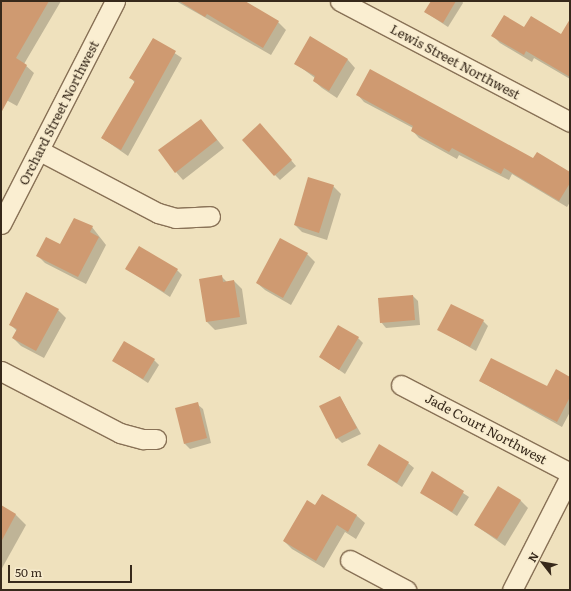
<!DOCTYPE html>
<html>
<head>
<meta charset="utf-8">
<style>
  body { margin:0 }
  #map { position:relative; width:571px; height:591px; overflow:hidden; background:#efe1bd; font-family:Literata,serif }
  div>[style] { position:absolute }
  .shadow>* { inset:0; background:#0003 }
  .building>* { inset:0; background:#cf9a71 }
  .roads { filter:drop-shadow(1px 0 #887156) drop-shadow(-1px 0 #887156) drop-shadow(0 1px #887156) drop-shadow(0 -1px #887156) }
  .minor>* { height:19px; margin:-9.5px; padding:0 9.5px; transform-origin:9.5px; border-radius:9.5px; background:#faeed1 }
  span { translate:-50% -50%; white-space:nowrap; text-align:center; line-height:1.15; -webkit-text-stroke:3px #f7ebcd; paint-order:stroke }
  .street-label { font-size:13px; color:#37291b }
  .frame { position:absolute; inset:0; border:2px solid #37291b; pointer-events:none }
  .north { position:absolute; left:523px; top:543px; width:40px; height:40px; -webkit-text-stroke:3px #f7ebcd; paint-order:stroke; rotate:301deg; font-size:11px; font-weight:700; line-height:16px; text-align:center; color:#37291b }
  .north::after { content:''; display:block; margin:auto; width:14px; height:18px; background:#37291b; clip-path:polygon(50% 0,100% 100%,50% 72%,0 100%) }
  .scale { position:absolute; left:8px; top:565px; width:124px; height:18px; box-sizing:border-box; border:2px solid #37291b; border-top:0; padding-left:5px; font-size:12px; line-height:14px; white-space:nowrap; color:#37291b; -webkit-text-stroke:3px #f7ebcd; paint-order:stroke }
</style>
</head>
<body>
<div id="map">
  <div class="shadow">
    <i style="clip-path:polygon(1px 1px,61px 1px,24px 64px,34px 73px,17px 106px,1px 97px)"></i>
    <i style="clip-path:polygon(176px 1px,243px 1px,278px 22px,286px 30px,271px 55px)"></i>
    <i style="clip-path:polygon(432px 1px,462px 1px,463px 3px,448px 27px,425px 12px)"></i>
    <i style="clip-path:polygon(525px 28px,561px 35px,570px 28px,570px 79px,534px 58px,532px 62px,500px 43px,493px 36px)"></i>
    <i style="clip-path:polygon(311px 38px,348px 60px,355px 68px,337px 98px,322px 88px,314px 81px,315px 78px,295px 63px)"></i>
    <i style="clip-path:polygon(153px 39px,182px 58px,128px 156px,102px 138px,135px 83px,131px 78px)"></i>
    <i style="clip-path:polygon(357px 94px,570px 173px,570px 202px,567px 207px,512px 174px,509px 180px,459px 155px,457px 159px,419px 138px,412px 130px,413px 128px,364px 102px)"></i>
    <i style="clip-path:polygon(201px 120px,224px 148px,183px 180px,176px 172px)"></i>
    <i style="clip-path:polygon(265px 130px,296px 166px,280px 180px,275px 175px)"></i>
    <i style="clip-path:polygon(333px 186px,341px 194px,327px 240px,302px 232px,295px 225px)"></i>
    <i style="clip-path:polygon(92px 227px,106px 245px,86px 284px,45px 263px,37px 255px,60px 246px)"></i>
    <i style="clip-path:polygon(307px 254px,315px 262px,291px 305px,265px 290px,257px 283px)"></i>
    <i style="clip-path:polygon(127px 269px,177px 270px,182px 275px,170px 297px)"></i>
    <i style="clip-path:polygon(221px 276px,227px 282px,234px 281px,242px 289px,247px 324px,215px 330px,207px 322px,200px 280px)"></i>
    <i style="clip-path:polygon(413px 296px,418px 301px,420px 325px,386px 328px,381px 322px)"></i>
    <i style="clip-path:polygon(58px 310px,66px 318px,44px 358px,21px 346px,13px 338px,17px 331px,10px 324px)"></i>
    <i style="clip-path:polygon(483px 321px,488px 326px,476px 351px,439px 330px)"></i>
    <i style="clip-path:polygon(358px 338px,363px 343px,345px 374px,320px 357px)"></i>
    <i style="clip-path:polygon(154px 360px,159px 365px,148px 383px,114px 361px)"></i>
    <i style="clip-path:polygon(570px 378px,570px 412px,562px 427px,480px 381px,547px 388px)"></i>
    <i style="clip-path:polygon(340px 397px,361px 434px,342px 443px,337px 438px)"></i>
    <i style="clip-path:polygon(197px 404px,203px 409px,211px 443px,190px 449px,185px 444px)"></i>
    <i style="clip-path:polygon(408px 463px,414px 468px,402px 487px,368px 465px)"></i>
    <i style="clip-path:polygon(433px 473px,469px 497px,457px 516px,421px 492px)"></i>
    <i style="clip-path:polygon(322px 495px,357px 516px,365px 523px,356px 539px,345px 532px,324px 568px,292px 549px,284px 541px,315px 506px)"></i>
    <i style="clip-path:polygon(520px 500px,528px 508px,505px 546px,475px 525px)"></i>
    <i style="clip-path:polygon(1px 506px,16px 515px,26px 525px,1px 570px)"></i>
  </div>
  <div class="building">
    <i style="clip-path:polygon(1px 1px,49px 1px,16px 58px,27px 65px,1px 113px)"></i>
    <i style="clip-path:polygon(179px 1px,245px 1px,279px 21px,263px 48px,207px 14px,205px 17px)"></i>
    <i style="clip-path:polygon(431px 1px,456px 1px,443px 23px,424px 12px)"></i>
    <i style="clip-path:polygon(504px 15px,524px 27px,531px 16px,561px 34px,570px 19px,570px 77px,526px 51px,524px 55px,491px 36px)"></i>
    <i style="clip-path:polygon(310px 36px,348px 59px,329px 91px,313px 81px,315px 76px,294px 64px)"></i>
    <i style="clip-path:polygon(153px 38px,176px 51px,121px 150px,101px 138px,135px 81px,129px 78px)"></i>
    <i style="clip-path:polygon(370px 69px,533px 158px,537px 152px,570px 172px,570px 183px,559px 201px,504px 168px,501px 174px,452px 148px,449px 152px,411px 131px,413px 126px,356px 95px)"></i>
    <i style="clip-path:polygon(201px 119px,217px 140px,175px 173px,158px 150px)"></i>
    <i style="clip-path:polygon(260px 123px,292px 160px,274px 176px,242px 140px)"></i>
    <i style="clip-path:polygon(308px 177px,334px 185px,319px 233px,294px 225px)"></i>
    <i style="clip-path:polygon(74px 218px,93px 226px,90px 232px,99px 237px,78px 277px,36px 256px,46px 237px,60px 244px)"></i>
    <i style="clip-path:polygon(280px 238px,308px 253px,283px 298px,256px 283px)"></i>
    <i style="clip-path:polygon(139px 246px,178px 269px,164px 292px,125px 269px)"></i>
    <i style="clip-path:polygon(222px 275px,223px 282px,234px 280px,240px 317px,206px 322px,199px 279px)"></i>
    <i style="clip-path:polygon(26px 292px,59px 309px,36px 351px,12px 338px,17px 329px,9px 325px)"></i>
    <i style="clip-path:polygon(413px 295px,415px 320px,380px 323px,378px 298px)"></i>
    <i style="clip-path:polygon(451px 304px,484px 320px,470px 347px,437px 330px)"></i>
    <i style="clip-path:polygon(338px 325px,359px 337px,339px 370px,319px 357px)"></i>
    <i style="clip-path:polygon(124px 341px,155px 359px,143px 379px,112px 361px)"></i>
    <i style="clip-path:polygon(491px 358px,547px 386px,556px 369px,570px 377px,570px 397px,557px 422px,479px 381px)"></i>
    <i style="clip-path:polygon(340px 396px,357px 428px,336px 439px,319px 406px)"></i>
    <i style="clip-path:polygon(198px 402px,207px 438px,184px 444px,175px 408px)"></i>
    <i style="clip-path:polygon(379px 444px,409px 462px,397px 483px,367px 465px)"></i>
    <i style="clip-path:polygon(432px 471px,464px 491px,452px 512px,420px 493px)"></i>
    <i style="clip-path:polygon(498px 486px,521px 500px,497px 539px,474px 525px)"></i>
    <i style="clip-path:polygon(322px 494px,357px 515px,348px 532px,337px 525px,316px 561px,283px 541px,307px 500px,315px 505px)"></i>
    <i style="clip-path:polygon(1px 505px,16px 514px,1px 542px)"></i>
  </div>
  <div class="roads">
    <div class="minor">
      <i style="left:340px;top:1px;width:260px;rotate:27.7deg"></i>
      <i style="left:40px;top:151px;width:133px;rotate:27.7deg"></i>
      <i style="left:158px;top:213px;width:18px;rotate:16deg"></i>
      <i style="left:175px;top:218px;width:35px;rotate:-3deg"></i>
      <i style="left:1px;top:224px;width:250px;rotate:-62.9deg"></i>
      <i style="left:1px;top:371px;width:134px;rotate:27.5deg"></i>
      <i style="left:120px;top:433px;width:24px;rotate:15deg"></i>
      <i style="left:143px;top:439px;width:13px"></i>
      <i style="left:401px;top:385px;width:191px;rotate:27.5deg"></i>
      <i style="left:350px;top:560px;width:64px;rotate:28.2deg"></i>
      <i style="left:512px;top:590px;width:128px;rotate:-63deg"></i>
    </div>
  </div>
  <div class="street-label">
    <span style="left:455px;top:62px;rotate:28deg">Lewis Street Northwest</span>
    <span style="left:59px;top:113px;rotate:-63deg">Orchard Street Northwest</span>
    <span style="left:486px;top:429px;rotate:28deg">Jade Court Northwest</span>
  </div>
  <div class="frame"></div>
  <div class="north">N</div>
  <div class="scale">50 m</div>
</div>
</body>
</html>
